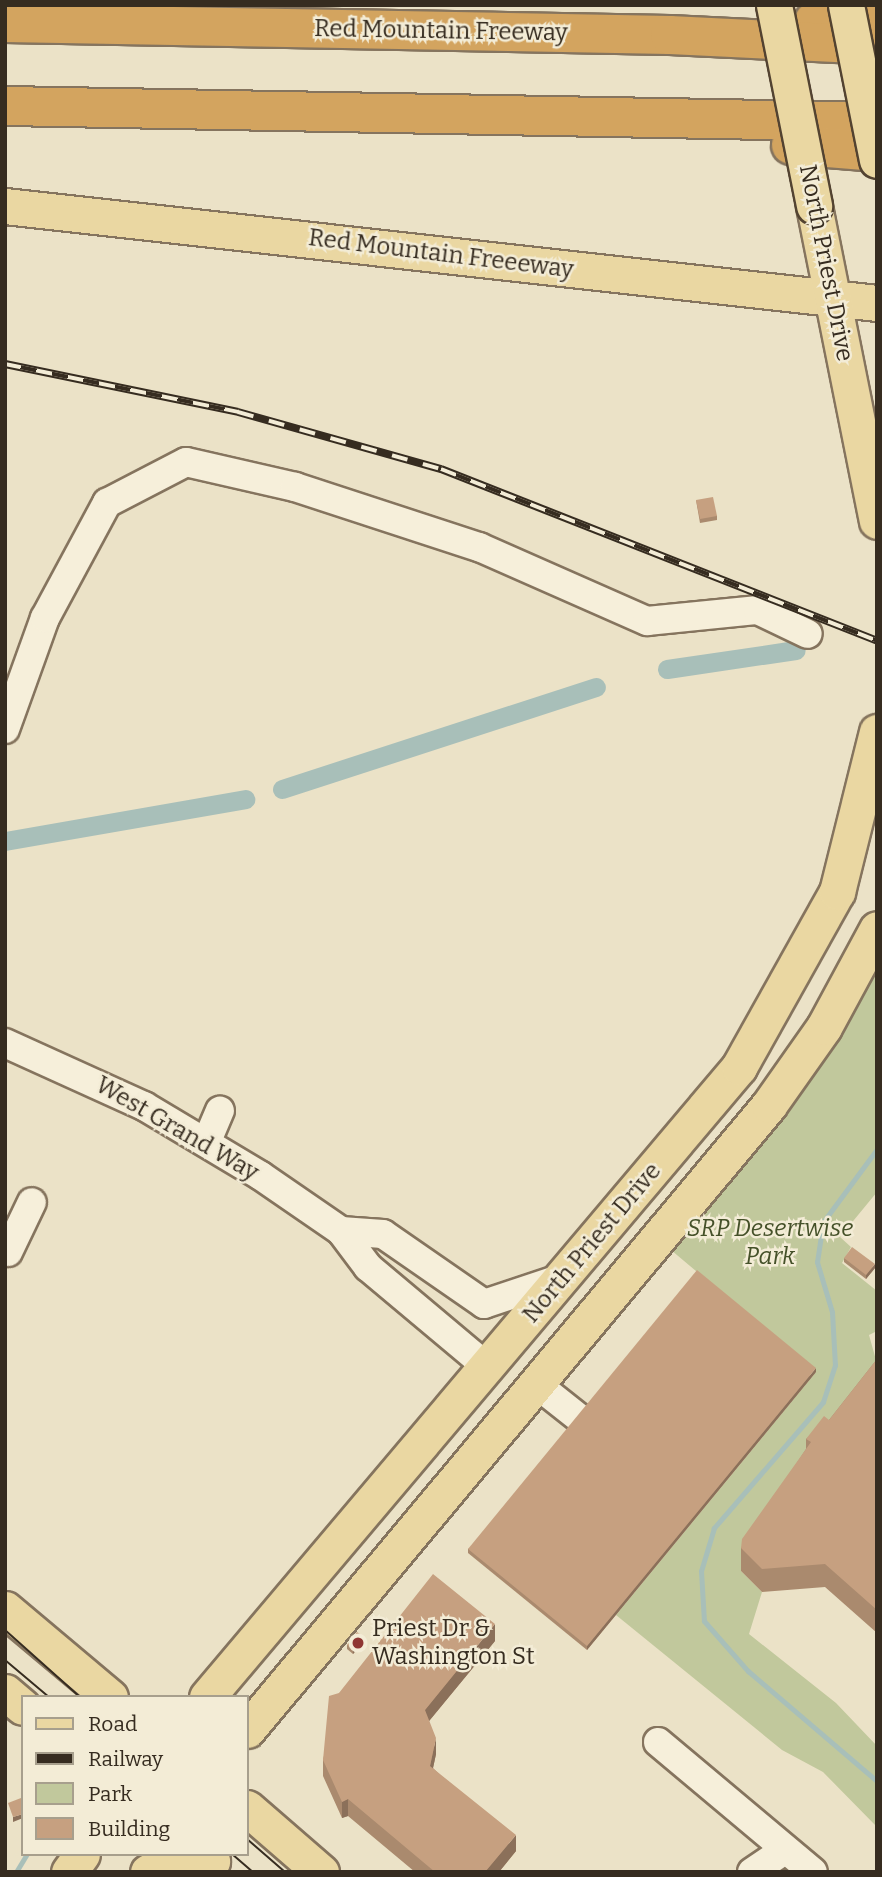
<!DOCTYPE html>
<html>
<head>
<meta charset="utf-8">
<style>
  body { margin:0 }
  #map { position:relative; width:882px; height:1877px; overflow:hidden; background:#ebe2c7; font-family:Bitter,serif }
  div>[style] { position:absolute }
  .green>* { inset:0; background:#c1c89c }
  .stream>* { height:5px; margin:-2.5px; padding:0 2.5px; transform-origin:2.5px; border-radius:2.5px; background:#a8bfb9 }
  .canal>* { height:19px; margin:-9.5px; padding:0 9.5px; transform-origin:9.5px; border-radius:9.5px; background:#a8bfb9 }
  .roads { filter:drop-shadow(2px 0 #85745e) drop-shadow(-2px 0 #85745e) drop-shadow(0 2px #85745e) drop-shadow(0 -2px #85745e) }
  .minor>* { height:28px; margin:-14px; padding:0 14px; transform-origin:14px; border-radius:14px; background:#f6efda }
  .major>* { height:35px; margin:-17.5px; padding:0 17.5px; transform-origin:17.5px; border-radius:17.5px; background:#ead7a2 }
  .highway>* { height:38px; margin:-19px; padding:0 19px; transform-origin:19px; border-radius:19px; background:#d3a45f }
  .tram>* { height:2px; margin:-1px; padding:0 1px; transform-origin:1px; border-radius:1px; background:#362c20 }
  .rail>* { height:8px; margin-top:-4px; transform-origin:0; background:repeating-linear-gradient(90deg,#f3ecd6 0 16px,#362c20 0 32px); box-sizing:border-box; border-block:2px solid #362c20 }
  .bridges { filter:drop-shadow(2px 0 #534331) drop-shadow(-2px 0 #534331) drop-shadow(0 2px #534331) drop-shadow(0 -2px #534331) }
  .major-bridge>* { height:35px; margin:-17.5px; padding:0 17.5px; transform-origin:17.5px; border-radius:17.5px; background:#ead7a2 }
  .wall>* { inset:0; background:#aa8a6e }
  .shaded-wall>* { inset:0; background:#8b705a }
  .building>* { inset:0; background:#c6a080 }
  .dots>* { width:19px; height:19px; translate:-50% -50%; box-sizing:border-box; border:4px solid #f3ecd6; border-radius:50% }
  span { translate:-50% -50%; white-space:nowrap; text-align:center; line-height:1.15; -webkit-text-stroke:5px #f3ecd6; paint-order:stroke }
  .street-label { font-size:24px; color:#362c20 }
  .park-label { font-size:24px; color:#455129; font-style:italic }
  .poi-label { font-size:24px; color:#362c20 }
  .left { translate:0 -50%; text-align:left }
  .frame { position:absolute; inset:0; border:7px solid #362c20; pointer-events:none }
  .legend { position:absolute; left:21px; top:1695px; width:228px; height:161px; box-sizing:border-box; background:#f3ecd6; border:2px solid #a79f8d; margin:0; padding:9px 12px; list-style:none; font-size:21px; color:#362c20 }
  .legend li { display:flex; align-items:center; gap:14px; height:35px }
  .legend b { width:35px; border:2px solid #a79f8d }
</style>
</head>
<body>
<div id="map">
  <div class="green">
    <i style="clip-path:polygon(877px 972px,877px 1192px,840px 1237px,851px 1247px,842px 1263px,877px 1291px,877px 1331px,869px 1335px,876px 1360px,741px 1571px,762px 1592px,749px 1634px,836px 1703px,877px 1746px,877px 1827px,823px 1772px,782px 1750px,616px 1615px,816px 1372px,671px 1250px,776px 1127px,834px 1047px)"></i>
  </div>
  <div class="stream">
    <i style="left:877px;top:1149px;width:91px;rotate:126.5deg"></i>
    <i style="left:823px;top:1222px;width:40px;rotate:98.5deg"></i>
    <i style="left:817px;top:1262px;width:52px;rotate:73.3deg"></i>
    <i style="left:832px;top:1312px;width:53px;rotate:86.8deg"></i>
    <i style="left:835px;top:1365px;width:39px;rotate:108deg"></i>
    <i style="left:823px;top:1402px;width:167px;rotate:130.9deg"></i>
    <i style="left:714px;top:1528px;width:45px;rotate:106.8deg"></i>
    <i style="left:701px;top:1571px;width:50px;rotate:86.6deg"></i>
    <i style="left:704px;top:1621px;width:67px;rotate:48.7deg"></i>
    <i style="left:748px;top:1671px;width:170px;rotate:40.5deg"></i>
    <i style="left:16px;top:1872px;width:21px;rotate:-59deg"></i>
  </div>
  <div class="canal">
    <i style="left:667px;top:669px;width:130px;rotate:-8.4deg"></i>
    <i style="left:282px;top:789px;width:330px;rotate:-18deg"></i>
    <i style="left:5px;top:841px;width:244px;rotate:-9.9deg"></i>
  </div>
  <div class="roads">
    <div class="minor">
      <i style="left:5px;top:729px;width:118px;rotate:-70.2deg"></i>
      <i style="left:45px;top:618px;width:131px;rotate:-61.7deg"></i>
      <i style="left:107px;top:503px;width:89px;rotate:-27.4deg"></i>
      <i style="left:186px;top:462px;width:112px;rotate:12.9deg"></i>
      <i style="left:295px;top:487px;width:194px;rotate:18.1deg"></i>
      <i style="left:479px;top:547px;width:184px;rotate:23.8deg"></i>
      <i style="left:647px;top:621px;width:112px;rotate:-5.7deg"></i>
      <i style="left:758px;top:610px;width:55px;rotate:25.6deg"></i>
      <i style="left:5px;top:1043px;width:153px;rotate:24.4deg"></i>
      <i style="left:144px;top:1106px;width:136px;rotate:30.9deg"></i>
      <i style="left:261px;top:1176px;width:97px;rotate:34.5deg"></i>
      <i style="left:341px;top:1231px;width:45px;rotate:53.1deg"></i>
      <i style="left:368px;top:1267px;width:155px;rotate:40deg"></i>
      <i style="left:207px;top:1141px;width:33px;rotate:-67deg"></i>
      <i style="left:341px;top:1231px;width:42px;rotate:4.1deg"></i>
      <i style="left:383px;top:1234px;width:123px;rotate:34.7deg"></i>
      <i style="left:484px;top:1304px;width:79px;rotate:-18.4deg"></i>
      <i style="left:8px;top:1252px;width:55px;rotate:-64.4deg"></i>
      <i style="left:535px;top:1383px;width:92px;rotate:38.4deg"></i>
      <i style="left:658px;top:1742px;width:202px;rotate:40deg"></i>
      <i style="left:752px;top:1872px;width:29px;rotate:-34deg"></i>
    </div>
    <div class="major">
      <i style="left:5px;top:206px;width:877px;rotate:6.35deg"></i>
      <i style="left:814px;top:206px;width:321px;rotate:78.7deg"></i>
      <i style="left:5px;top:1609px;width:137px;rotate:40deg"></i>
      <i style="left:5px;top:1692px;width:23px;rotate:40deg"></i>
      <i style="left:207px;top:1697px;width:825px;rotate:-49.82deg"></i>
      <i style="left:739px;top:1067px;width:201px;rotate:-60.8deg"></i>
      <i style="left:837px;top:892px;width:165px;rotate:-76deg"></i>
      <i style="left:247px;top:1730px;width:814px;rotate:-50.13deg"></i>
      <i style="left:769px;top:1105px;width:95px;rotate:-54.8deg"></i>
      <i style="left:824px;top:1027px;width:111px;rotate:-61.6deg"></i>
      <i style="left:247px;top:1808px;width:98px;rotate:40.9deg"></i>
      <i style="left:181px;top:1854px;width:32px;rotate:13deg"></i>
      <i style="left:69px;top:1872px;width:22px;rotate:-54deg"></i>
      <i style="left:148px;top:1872px;width:37px;rotate:-29deg"></i>
    </div>
    <div class="highway">
      <i style="left:814px;top:21px;width:63px;rotate:-5.4deg"></i>
      <i style="left:5px;top:23px;width:665px;rotate:1.03deg"></i>
      <i style="left:670px;top:35px;width:207px;rotate:2.8deg"></i>
      <i style="left:5px;top:106px;width:872px;rotate:1.05deg"></i>
      <i style="left:791px;top:145px;width:86px;rotate:4.7deg"></i>
    </div>
  </div>
  <div class="tram">
    <i style="left:5px;top:1630px;width:101px;rotate:41.8deg"></i>
    <i style="left:5px;top:1660px;width:57px;rotate:40.1deg"></i>
    <i style="left:247px;top:1839px;width:50px;rotate:41deg"></i>
    <i style="left:232px;top:1854px;width:28px;rotate:41deg"></i>
  </div>
  <div class="rail">
    <i style="left:5px;top:364px;width:238px;rotate:11.6deg"></i>
    <i style="left:238px;top:412px;width:211px;rotate:15.7deg"></i>
    <i style="left:441px;top:469px;width:469px;rotate:21.5deg"></i>
  </div>
  <div class="bridges">
    <div class="major-bridge">
      <i style="left:774px;top:5px;width:205px;rotate:78.7deg"></i>
      <i style="left:846px;top:5px;width:158px;rotate:78.7deg"></i>
    </div>
  </div>
  <div class="wall">
    <i style="clip-path:polygon(696px 500px,717px 516px,717px 520px,700px 523px)"></i>
    <i style="clip-path:polygon(844px 1258px,875px 1268px,866px 1279px,844px 1262px)"></i>
    <i style="clip-path:polygon(877px 1359px,877px 1633px,825px 1587px,762px 1592px,741px 1571px,741px 1548px,806px 1449px,806px 1439px,829px 1420px)"></i>
    <i style="clip-path:polygon(816px 1372px,587px 1650px,468px 1553px,468px 1549px)"></i>
    <i style="clip-path:polygon(364px 1641px,353px 1654px,347px 1649px,347px 1645px)"></i>
    <i style="clip-path:polygon(495px 1641px,429px 1721px,436px 1754px,433px 1768px,516px 1851px,499px 1872px,415px 1872px,348px 1816px,342px 1818px,323px 1776px,323px 1760px,339px 1693px)"></i>
  </div>
  <div class="shaded-wall">
    <i style="clip-path:polygon(875px 1264px,875px 1268px,866px 1279px,866px 1275px)"></i>
    <i style="clip-path:polygon(816px 1368px,816px 1372px,587px 1650px,587px 1646px)"></i>
    <i style="clip-path:polygon(495px 1624px,495px 1641px,425px 1726px,425px 1710px)"></i>
    <i style="clip-path:polygon(364px 1637px,364px 1641px,353px 1654px,353px 1650px)"></i>
    <i style="clip-path:polygon(436px 1738px,436px 1754px,430px 1782px,430px 1766px)"></i>
    <i style="clip-path:polygon(348px 1799px,348px 1816px,342px 1818px,342px 1802px)"></i>
    <i style="clip-path:polygon(23px 1814px,23px 1818px,13px 1822px,13px 1817px)"></i>
    <i style="clip-path:polygon(516px 1835px,516px 1851px,499px 1872px,485px 1872px)"></i>
  </div>
  <div class="building">
    <i style="clip-path:polygon(713px 497px,717px 516px,700px 519px,696px 500px)"></i>
    <i style="clip-path:polygon(852px 1247px,875px 1264px,866px 1275px,844px 1258px)"></i>
    <i style="clip-path:polygon(697px 1270px,816px 1368px,587px 1646px,468px 1549px)"></i>
    <i style="clip-path:polygon(877px 1359px,877px 1610px,825px 1564px,762px 1569px,741px 1548px,742px 1539px,811px 1442px,806px 1439px,824px 1416px,829px 1420px)"></i>
    <i style="clip-path:polygon(433px 1574px,495px 1624px,425px 1710px,436px 1738px,430px 1766px,516px 1835px,485px 1872px,435px 1872px,348px 1799px,342px 1802px,323px 1760px,329px 1696px,339px 1693px)"></i>
    <i style="clip-path:polygon(357px 1632px,364px 1637px,353px 1650px,347px 1645px)"></i>
    <i style="clip-path:polygon(21px 1798px,23px 1802px,23px 1814px,13px 1817px,8px 1803px)"></i>
  </div>
  <div class="dots">
    <i style="left:358px;top:1643px;background:#8f3633"></i>
  </div>
  <div class="street-label">
    <span style="left:441px;top:31px;rotate:1deg">Red Mountain Freeway</span>
    <span style="left:441px;top:254px;rotate:7deg">Red Mountain Freeeway</span>
    <span style="left:826px;top:263px;rotate:79deg">North Priest Drive</span>
    <span style="left:177px;top:1129px;rotate:30deg">West Grand Way</span>
    <span style="left:592px;top:1243px;rotate:-50deg">North Priest Drive</span>
  </div>
  <div class="park-label">
    <span style="left:770px;top:1243px">SRP Desertwise<br>Park</span>
  </div>
  <div class="poi-label">
    <span class="left" style="left:372px;top:1643px">Priest Dr &amp;<br>Washington St</span>
  </div>
  <div class="frame"></div>
  <ul class="legend">
  <li><b style="height:9px;background:#ead7a2"></b>Road</li>
  <li><b style="height:9px;background:#362c20"></b>Railway</li>
  <li><b style="height:19px;background:#c1c89c"></b>Park</li>
  <li><b style="height:19px;background:#c6a080"></b>Building</li>
  </ul>
</div>
</body>
</html>
